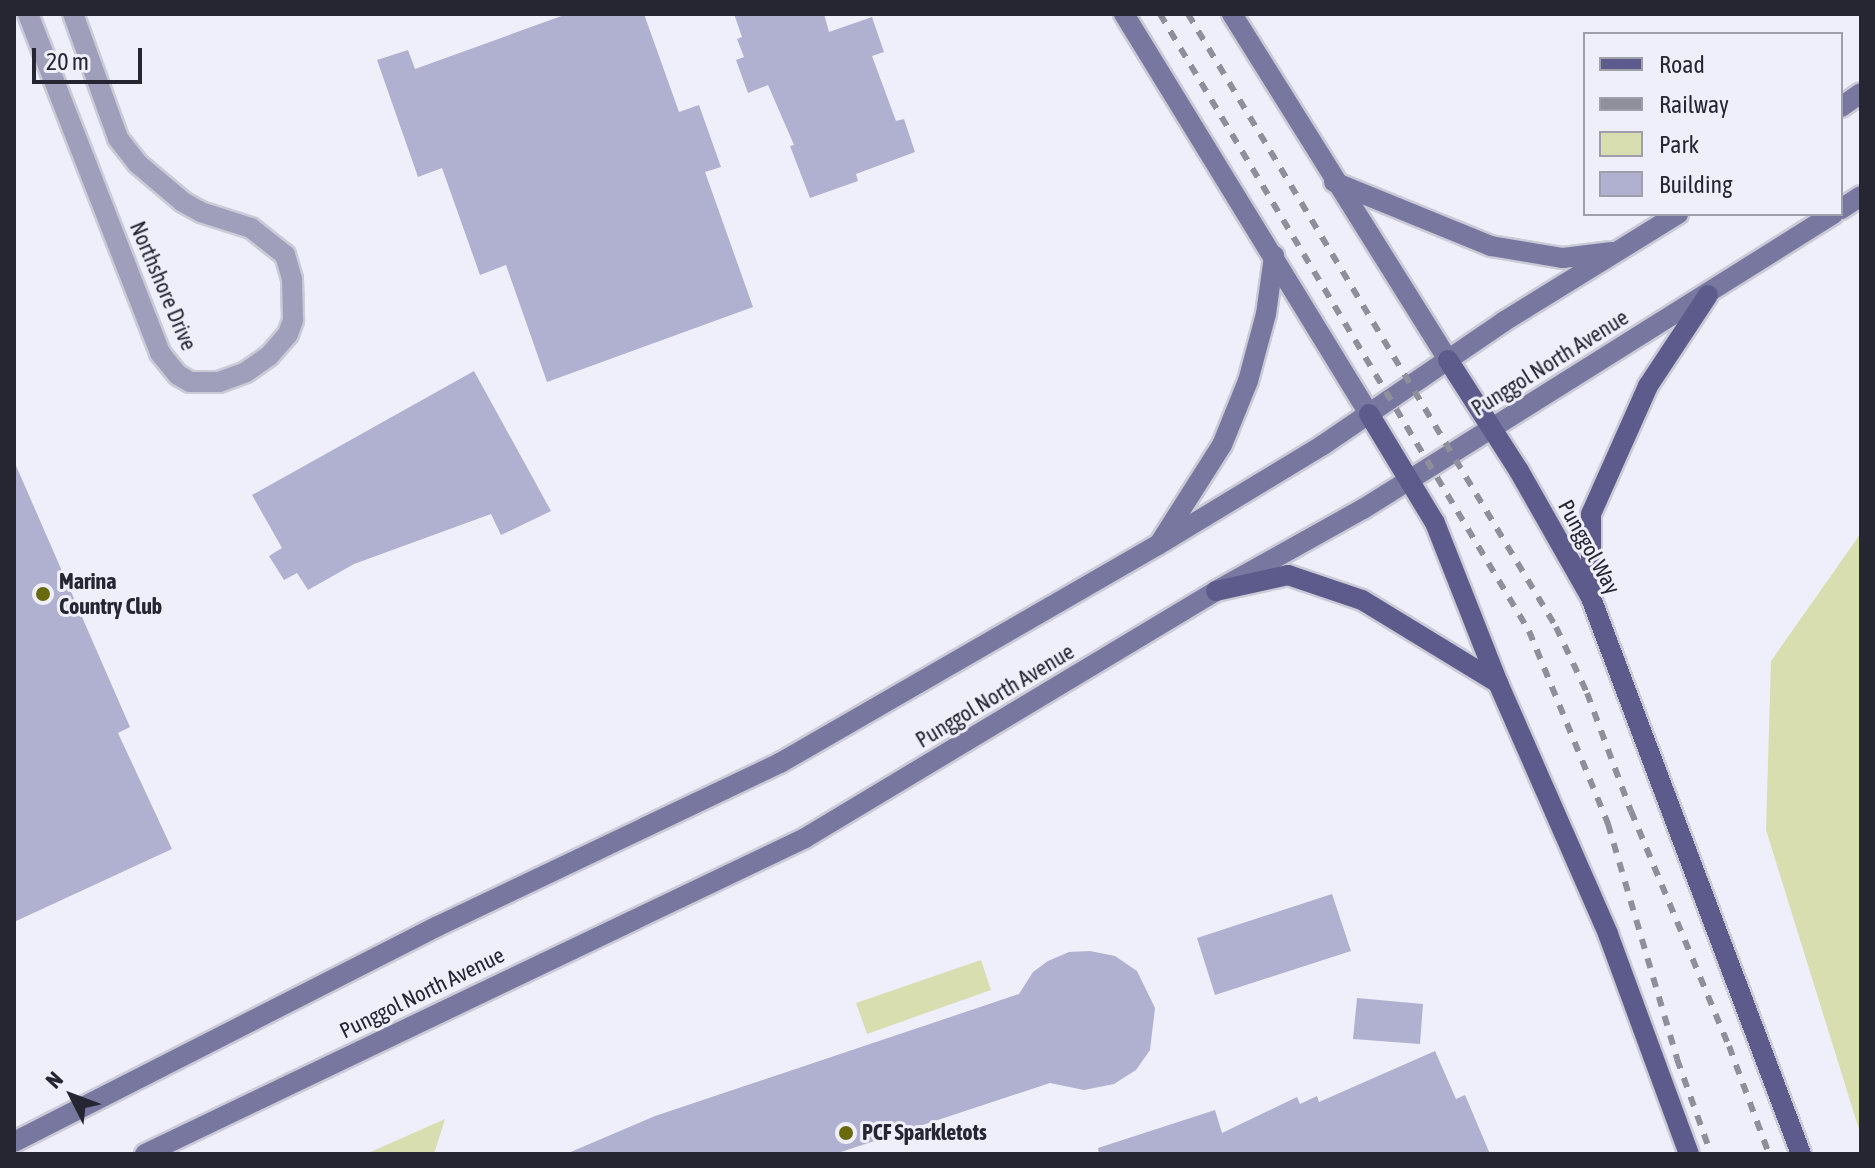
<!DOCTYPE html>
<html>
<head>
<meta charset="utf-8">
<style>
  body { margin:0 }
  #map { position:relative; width:1875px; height:1168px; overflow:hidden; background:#efeffc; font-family:"Asap Condensed",sans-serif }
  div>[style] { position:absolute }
  .green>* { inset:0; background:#d9deb0 }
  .building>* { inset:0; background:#b0b0d0 }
  .roads { filter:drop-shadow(2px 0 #cbcbd8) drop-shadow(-2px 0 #cbcbd8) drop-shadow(0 2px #cbcbd8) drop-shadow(0 -2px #cbcbd8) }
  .street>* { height:20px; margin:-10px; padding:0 10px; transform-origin:10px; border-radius:10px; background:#9f9fbb }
  .secondary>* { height:20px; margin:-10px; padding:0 10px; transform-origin:10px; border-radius:10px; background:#7877a0 }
  .primary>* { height:20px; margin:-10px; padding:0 10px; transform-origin:10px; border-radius:10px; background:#5d5b8c }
  .rail>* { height:6px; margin-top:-3px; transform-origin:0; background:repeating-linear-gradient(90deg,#8f8f9c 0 10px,transparent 0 20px) }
  .dots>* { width:22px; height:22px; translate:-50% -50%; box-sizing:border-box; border:4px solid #efeffc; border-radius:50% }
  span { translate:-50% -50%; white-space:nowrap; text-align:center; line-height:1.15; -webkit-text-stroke:6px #efeffc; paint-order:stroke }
  .street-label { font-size:22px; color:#262632 }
  .poi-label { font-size:22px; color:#262632; font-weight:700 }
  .left { translate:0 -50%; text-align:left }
  .frame { position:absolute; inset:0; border:16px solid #262632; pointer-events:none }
  .legend { position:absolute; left:1583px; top:32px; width:260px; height:184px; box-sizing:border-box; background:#efeffc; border:2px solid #9f9fab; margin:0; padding:10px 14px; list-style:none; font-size:24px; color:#262632 }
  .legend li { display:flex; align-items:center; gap:16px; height:40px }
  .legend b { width:40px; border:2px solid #9f9fab }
  .north { position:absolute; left:32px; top:1056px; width:80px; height:80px; -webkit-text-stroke:6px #efeffc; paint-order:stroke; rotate:312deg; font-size:22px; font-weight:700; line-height:32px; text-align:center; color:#262632 }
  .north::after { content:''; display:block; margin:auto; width:28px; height:36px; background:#262632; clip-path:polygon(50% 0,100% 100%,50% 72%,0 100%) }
  .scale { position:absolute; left:32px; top:48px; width:110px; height:36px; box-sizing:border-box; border:4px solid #262632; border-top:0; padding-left:10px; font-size:24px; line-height:28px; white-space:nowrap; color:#262632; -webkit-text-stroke:6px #efeffc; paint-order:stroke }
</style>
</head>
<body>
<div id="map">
  <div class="green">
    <i style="clip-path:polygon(1861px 533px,1861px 1136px,1766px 830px,1771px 661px)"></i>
    <i style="clip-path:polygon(981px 960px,991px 990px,867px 1034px,856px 1003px)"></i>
    <i style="clip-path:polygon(445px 1119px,434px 1154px,366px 1154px)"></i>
  </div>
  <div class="building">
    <i style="clip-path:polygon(567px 14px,644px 14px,679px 112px,699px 105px,721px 167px,705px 172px,753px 307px,547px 382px,506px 265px,480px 275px,442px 168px,418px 177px,377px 60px,408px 50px,415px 69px)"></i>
    <i style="clip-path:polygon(734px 14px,824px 14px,829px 32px,872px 17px,884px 52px,872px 56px,896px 121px,904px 119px,915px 152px,856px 174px,858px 181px,810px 198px,790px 146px,794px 145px,768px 85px,748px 93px,736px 60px,744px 57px,737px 39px,742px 37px)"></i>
    <i style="clip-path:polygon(474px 371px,551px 511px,501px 535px,491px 514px,354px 564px,308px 590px,297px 573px,284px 580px,269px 556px,282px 548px,252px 495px)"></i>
    <i style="clip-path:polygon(14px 461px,130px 727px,118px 733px,172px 849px,14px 922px)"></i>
    <i style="clip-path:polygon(1332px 894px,1351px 951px,1215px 995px,1197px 938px)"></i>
    <i style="clip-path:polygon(1090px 951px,1115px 956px,1137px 971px,1155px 1008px,1150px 1050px,1136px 1070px,1114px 1084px,1084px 1090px,1050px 1083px,835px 1154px,566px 1154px,655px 1116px,1019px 994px,1033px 972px,1048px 961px,1069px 952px)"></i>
    <i style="clip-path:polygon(1357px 998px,1423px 1004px,1420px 1044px,1353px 1039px)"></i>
    <i style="clip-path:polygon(1435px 1051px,1456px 1099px,1465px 1095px,1490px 1154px,1099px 1154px,1098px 1148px,1215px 1110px,1222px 1133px,1297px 1097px,1300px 1104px,1317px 1096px,1319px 1102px)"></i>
  </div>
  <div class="roads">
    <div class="street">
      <i style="left:28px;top:14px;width:364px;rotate:68.7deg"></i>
      <i style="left:160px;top:353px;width:28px;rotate:51deg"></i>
      <i style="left:178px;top:375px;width:14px;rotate:30deg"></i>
      <i style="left:190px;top:382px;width:29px"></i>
      <i style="left:219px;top:382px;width:29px;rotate:-20deg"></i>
      <i style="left:246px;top:372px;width:28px;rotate:-35deg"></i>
      <i style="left:269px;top:356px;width:29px;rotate:-49deg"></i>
      <i style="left:288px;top:334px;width:15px;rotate:-70deg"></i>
      <i style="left:293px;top:320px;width:41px;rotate:-91.4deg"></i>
      <i style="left:292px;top:279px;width:25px;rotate:-106deg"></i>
      <i style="left:285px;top:255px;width:43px;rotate:-141.5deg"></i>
      <i style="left:251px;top:228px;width:52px;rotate:-162.3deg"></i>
      <i style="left:201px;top:212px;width:21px;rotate:-151deg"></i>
      <i style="left:183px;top:202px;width:59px;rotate:-139.8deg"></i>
      <i style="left:138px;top:164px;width:33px;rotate:-128deg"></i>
      <i style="left:118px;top:138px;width:132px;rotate:-109.9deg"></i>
    </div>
    <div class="secondary">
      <i style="left:1124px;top:14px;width:469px;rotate:58.5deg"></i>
      <i style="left:1232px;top:14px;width:408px;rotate:58deg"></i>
      <i style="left:1841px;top:107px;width:24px;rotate:-35deg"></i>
      <i style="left:1334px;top:182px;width:170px;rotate:22.2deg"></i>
      <i style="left:1491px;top:246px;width:73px;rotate:9.5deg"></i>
      <i style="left:1563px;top:258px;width:49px;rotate:-7deg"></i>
      <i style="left:1841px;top:209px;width:24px;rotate:-33deg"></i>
      <i style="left:1161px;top:541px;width:114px;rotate:-57.6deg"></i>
      <i style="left:1222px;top:445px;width:69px;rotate:-67.9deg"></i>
      <i style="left:1248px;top:381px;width:69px;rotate:-75deg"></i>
      <i style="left:1266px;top:314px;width:59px;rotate:-82.1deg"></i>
      <i style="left:14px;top:1142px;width:474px;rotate:-27deg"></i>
      <i style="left:436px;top:927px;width:381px;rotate:-25.5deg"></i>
      <i style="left:780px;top:763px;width:436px;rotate:-30deg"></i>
      <i style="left:1158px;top:545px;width:193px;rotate:-31.2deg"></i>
      <i style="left:1323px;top:445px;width:218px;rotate:-34.3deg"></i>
      <i style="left:1503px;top:322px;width:206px;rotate:-31.7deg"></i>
      <i style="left:145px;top:1154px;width:732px;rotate:-25.58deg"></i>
      <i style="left:805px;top:838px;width:480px;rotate:-31deg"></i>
      <i style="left:1216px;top:591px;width:168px;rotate:-29.2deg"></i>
      <i style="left:1363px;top:509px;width:555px;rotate:-32.11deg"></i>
    </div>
    <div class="primary">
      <i style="left:1448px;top:360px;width:132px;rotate:57.4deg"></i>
      <i style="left:1519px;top:471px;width:146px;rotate:60.4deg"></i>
      <i style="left:1591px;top:598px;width:594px;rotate:69.31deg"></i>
      <i style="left:1369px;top:414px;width:127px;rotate:58.8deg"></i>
      <i style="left:1435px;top:523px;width:172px;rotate:68.5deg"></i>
      <i style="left:1498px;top:683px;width:274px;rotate:66.3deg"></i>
      <i style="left:1608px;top:934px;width:234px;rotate:69.8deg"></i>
      <i style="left:1216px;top:591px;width:74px;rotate:-12.5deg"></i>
      <i style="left:1288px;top:575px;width:78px;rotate:18.7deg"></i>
      <i style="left:1362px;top:600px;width:159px;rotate:31.4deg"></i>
      <i style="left:1591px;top:596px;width:82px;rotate:-90deg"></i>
      <i style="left:1591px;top:514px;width:140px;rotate:-66deg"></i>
      <i style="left:1648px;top:386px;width:109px;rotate:-56.6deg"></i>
    </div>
  </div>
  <div class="rail">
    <i style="left:1160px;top:14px;width:719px;rotate:59.12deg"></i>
    <i style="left:1529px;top:631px;width:209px;rotate:67.7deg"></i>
    <i style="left:1608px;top:824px;width:245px;rotate:73.6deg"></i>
    <i style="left:1677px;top:1059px;width:101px;rotate:70.3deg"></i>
    <i style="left:1188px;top:14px;width:715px;rotate:59.02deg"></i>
    <i style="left:1556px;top:627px;width:73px;rotate:64.8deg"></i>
    <i style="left:1587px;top:693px;width:126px;rotate:69.6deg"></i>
    <i style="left:1631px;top:811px;width:255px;rotate:67.4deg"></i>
    <i style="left:1729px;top:1046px;width:115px;rotate:69.7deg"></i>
  </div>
  <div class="dots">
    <i style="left:43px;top:594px;background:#676b0d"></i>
    <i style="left:846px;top:1133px;background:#676b0d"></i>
  </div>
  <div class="street-label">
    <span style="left:163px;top:286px;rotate:67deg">Northshore Drive</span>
    <span style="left:1550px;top:363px;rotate:-32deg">Punggol North Avenue</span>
    <span style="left:1589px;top:547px;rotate:61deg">Punggol Way</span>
    <span style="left:995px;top:696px;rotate:-31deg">Punggol North Avenue</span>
    <span style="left:422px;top:993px;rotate:-26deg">Punggol North Avenue</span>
  </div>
  <div class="poi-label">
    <span class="left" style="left:59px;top:594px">Marina<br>Country Club</span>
    <span class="left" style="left:862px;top:1133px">PCF Sparkletots</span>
  </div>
  <div class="frame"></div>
  <ul class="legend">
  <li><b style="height:10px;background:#5d5b8c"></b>Road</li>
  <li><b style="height:10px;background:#8f8f9c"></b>Railway</li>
  <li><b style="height:22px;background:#d9deb0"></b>Park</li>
  <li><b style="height:22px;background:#b0b0d0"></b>Building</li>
  </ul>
  <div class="north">N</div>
  <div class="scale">20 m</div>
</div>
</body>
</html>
